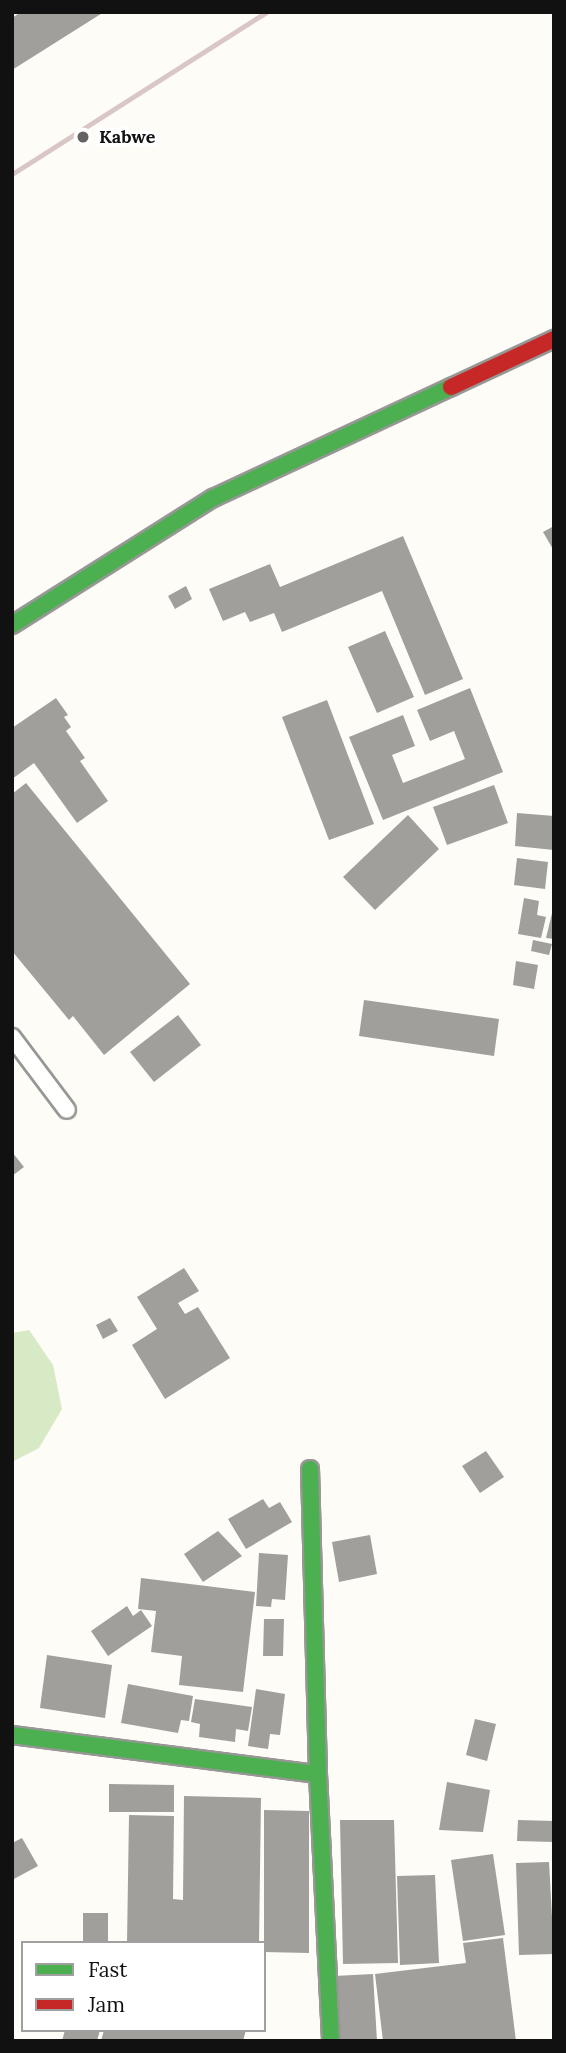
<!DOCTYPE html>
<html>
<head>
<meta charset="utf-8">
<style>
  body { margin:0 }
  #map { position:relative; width:566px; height:2053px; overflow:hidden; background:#fdfcf7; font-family:Lora,serif }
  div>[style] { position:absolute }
  .forest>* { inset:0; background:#d8eac5 }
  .building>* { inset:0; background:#a19f9c }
  .roads { filter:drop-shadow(2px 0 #979795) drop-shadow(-2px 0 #979795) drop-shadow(0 2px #979795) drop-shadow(0 -2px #979795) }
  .lane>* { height:16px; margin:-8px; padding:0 8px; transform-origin:8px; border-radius:8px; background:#fffffe }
  .fast>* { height:16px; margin:-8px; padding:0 8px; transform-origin:8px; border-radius:8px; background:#4caf50 }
  .jam>* { height:16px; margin:-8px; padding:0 8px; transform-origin:8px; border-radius:8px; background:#c62828 }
  .rail>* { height:5px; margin:-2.5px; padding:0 2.5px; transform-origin:2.5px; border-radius:2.5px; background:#d9c6c7 }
  .dots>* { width:19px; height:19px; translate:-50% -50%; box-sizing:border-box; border:4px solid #fff; border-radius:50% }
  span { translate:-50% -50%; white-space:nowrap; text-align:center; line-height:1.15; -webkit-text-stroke:7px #fff; paint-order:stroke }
  .poi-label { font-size:18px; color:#111; font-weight:700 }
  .left { translate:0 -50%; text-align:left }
  .frame { position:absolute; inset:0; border:14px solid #111; pointer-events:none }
  .legend { position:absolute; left:21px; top:1941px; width:245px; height:91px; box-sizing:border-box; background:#fff; border:2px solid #a0a0a0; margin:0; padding:9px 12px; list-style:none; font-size:21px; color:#111 }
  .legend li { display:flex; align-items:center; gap:14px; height:35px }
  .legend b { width:35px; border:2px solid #a0a0a0 }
</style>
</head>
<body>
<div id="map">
  <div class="forest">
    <i style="clip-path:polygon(29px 1330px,53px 1365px,62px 1409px,39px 1448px,12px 1462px,12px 1333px)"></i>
  </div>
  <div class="building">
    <i style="clip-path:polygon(21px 12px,104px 12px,12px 70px,12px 18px)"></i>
    <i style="clip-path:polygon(554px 526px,554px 551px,543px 532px)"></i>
    <i style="clip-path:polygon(403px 536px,463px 679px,425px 695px,382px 591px,282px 632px,274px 613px,250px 622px,245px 612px,223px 621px,209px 589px,270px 564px,280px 587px)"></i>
    <i style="clip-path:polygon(186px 586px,192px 599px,175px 609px,168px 596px)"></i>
    <i style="clip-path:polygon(385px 631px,414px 697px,377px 713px,348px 647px)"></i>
    <i style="clip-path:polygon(470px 688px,503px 772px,383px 820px,349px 737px,403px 715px,415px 746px,392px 755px,403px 783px,465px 759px,454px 731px,430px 741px,417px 710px)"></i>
    <i style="clip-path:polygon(56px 698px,68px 715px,64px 717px,71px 727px,66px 731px,85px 758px,80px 761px,108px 801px,77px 823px,34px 763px,12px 779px,12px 728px)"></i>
    <i style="clip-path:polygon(327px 700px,374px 824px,329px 840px,282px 717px)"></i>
    <i style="clip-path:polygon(26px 783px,190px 984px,104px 1055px,73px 1016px,69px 1020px,12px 951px,12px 794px)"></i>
    <i style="clip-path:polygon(494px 785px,508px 823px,447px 845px,433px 807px)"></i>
    <i style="clip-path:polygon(517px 813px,554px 816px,554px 850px,515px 846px)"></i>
    <i style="clip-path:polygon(408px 815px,439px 849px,375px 910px,343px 877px)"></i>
    <i style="clip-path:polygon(517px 858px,548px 862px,545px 889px,514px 885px)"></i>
    <i style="clip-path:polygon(524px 898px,539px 901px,537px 915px,546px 917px,541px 938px,518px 934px)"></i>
    <i style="clip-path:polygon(553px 909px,554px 909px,554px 939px,546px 938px)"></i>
    <i style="clip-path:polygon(533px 940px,552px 944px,549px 955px,531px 951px)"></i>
    <i style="clip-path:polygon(516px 961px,538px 965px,534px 989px,513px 985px)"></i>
    <i style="clip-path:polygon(364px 1000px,499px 1019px,494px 1056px,359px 1036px)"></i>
    <i style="clip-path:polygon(178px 1015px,201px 1045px,154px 1082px,130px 1052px)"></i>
    <i style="clip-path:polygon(12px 1152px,24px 1167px,12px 1176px)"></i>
    <i style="clip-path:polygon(184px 1268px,199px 1291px,178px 1303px,185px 1314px,198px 1307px,230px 1358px,165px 1399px,132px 1345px,157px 1329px,137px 1297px)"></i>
    <i style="clip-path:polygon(110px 1318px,118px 1331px,103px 1339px,96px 1325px)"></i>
    <i style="clip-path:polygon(486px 1451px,504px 1477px,480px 1493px,462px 1466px)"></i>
    <i style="clip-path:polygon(263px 1499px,269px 1508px,280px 1502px,292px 1522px,246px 1549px,228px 1519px)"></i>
    <i style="clip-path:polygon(218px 1531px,242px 1556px,203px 1582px,184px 1554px)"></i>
    <i style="clip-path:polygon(370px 1535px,377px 1574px,339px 1582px,332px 1542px)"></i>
    <i style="clip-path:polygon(259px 1553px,288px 1555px,285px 1600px,272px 1599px,271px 1607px,256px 1606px)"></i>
    <i style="clip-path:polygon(141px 1578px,255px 1592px,243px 1692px,179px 1685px,182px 1656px,151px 1652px,156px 1611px,138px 1609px)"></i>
    <i style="clip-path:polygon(127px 1606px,133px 1616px,141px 1610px,152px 1626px,108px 1656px,91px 1631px)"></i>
    <i style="clip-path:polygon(264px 1619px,284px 1619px,283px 1656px,263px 1656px)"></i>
    <i style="clip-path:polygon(47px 1655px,112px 1665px,105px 1718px,40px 1708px)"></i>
    <i style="clip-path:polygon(128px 1684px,193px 1696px,189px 1721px,181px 1720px,178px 1733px,121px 1723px)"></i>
    <i style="clip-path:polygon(256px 1689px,285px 1694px,280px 1735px,270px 1734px,268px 1749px,248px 1746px)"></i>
    <i style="clip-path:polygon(195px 1699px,252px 1707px,248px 1731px,236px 1729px,235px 1742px,199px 1737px,200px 1724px,191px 1722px)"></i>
    <i style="clip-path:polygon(475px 1719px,496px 1724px,487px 1761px,466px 1755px)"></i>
    <i style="clip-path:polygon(447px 1782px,490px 1790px,483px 1832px,439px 1830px)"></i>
    <i style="clip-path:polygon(109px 1784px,174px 1785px,174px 1812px,109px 1812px)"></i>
    <i style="clip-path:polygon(184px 1796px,261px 1798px,259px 1943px,127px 1943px,129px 1815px,174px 1816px,173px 1899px,183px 1900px)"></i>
    <i style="clip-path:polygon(264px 1810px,309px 1811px,309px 1953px,264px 1952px)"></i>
    <i style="clip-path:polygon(340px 1820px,394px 1820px,398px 1963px,343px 1964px)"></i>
    <i style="clip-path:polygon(518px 1820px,554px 1821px,554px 1842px,517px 1841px)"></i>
    <i style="clip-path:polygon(22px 1838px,38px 1866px,12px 1880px,12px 1843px)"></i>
    <i style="clip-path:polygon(493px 1854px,505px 1935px,463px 1941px,451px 1860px)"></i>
    <i style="clip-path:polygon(549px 1862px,554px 1954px,519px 1955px,516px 1863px)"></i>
    <i style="clip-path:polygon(435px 1875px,439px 1963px,400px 1965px,397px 1876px)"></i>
    <i style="clip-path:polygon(83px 1913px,108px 1913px,108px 1943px,83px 1943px)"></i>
    <i style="clip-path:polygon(503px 1938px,516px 2041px,383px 2041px,375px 1974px,466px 1963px,463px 1943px)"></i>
    <i style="clip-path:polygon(373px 1974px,377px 2041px,337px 2041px,334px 1976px)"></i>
    <i style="clip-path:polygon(65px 2030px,100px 2030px,97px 2041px,62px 2041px)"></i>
    <i style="clip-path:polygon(104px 2030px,246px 2030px,243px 2041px,101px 2041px)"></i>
  </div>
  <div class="roads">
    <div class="lane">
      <i style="left:12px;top:1037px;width:91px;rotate:53deg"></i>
    </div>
    <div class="fast">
      <i style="left:12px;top:625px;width:238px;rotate:-32.3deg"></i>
      <i style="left:213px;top:498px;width:263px;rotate:-25deg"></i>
      <i style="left:12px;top:1735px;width:308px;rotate:7.3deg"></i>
      <i style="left:318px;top:1774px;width:305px;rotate:-91.5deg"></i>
      <i style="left:318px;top:1774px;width:267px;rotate:87.2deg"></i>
    </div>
    <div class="jam">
      <i style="left:451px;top:387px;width:114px;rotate:-25deg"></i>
    </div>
  </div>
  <div class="rail">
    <i style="left:12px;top:174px;width:301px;rotate:-32.5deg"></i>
  </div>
  <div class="dots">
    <i style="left:83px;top:137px;background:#646362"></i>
  </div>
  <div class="poi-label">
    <span class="left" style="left:99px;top:137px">Kabwe</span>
  </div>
  <div class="frame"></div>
  <ul class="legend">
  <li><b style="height:9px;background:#4caf50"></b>Fast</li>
  <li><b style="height:9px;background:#c62828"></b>Jam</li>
  </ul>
</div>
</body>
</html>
